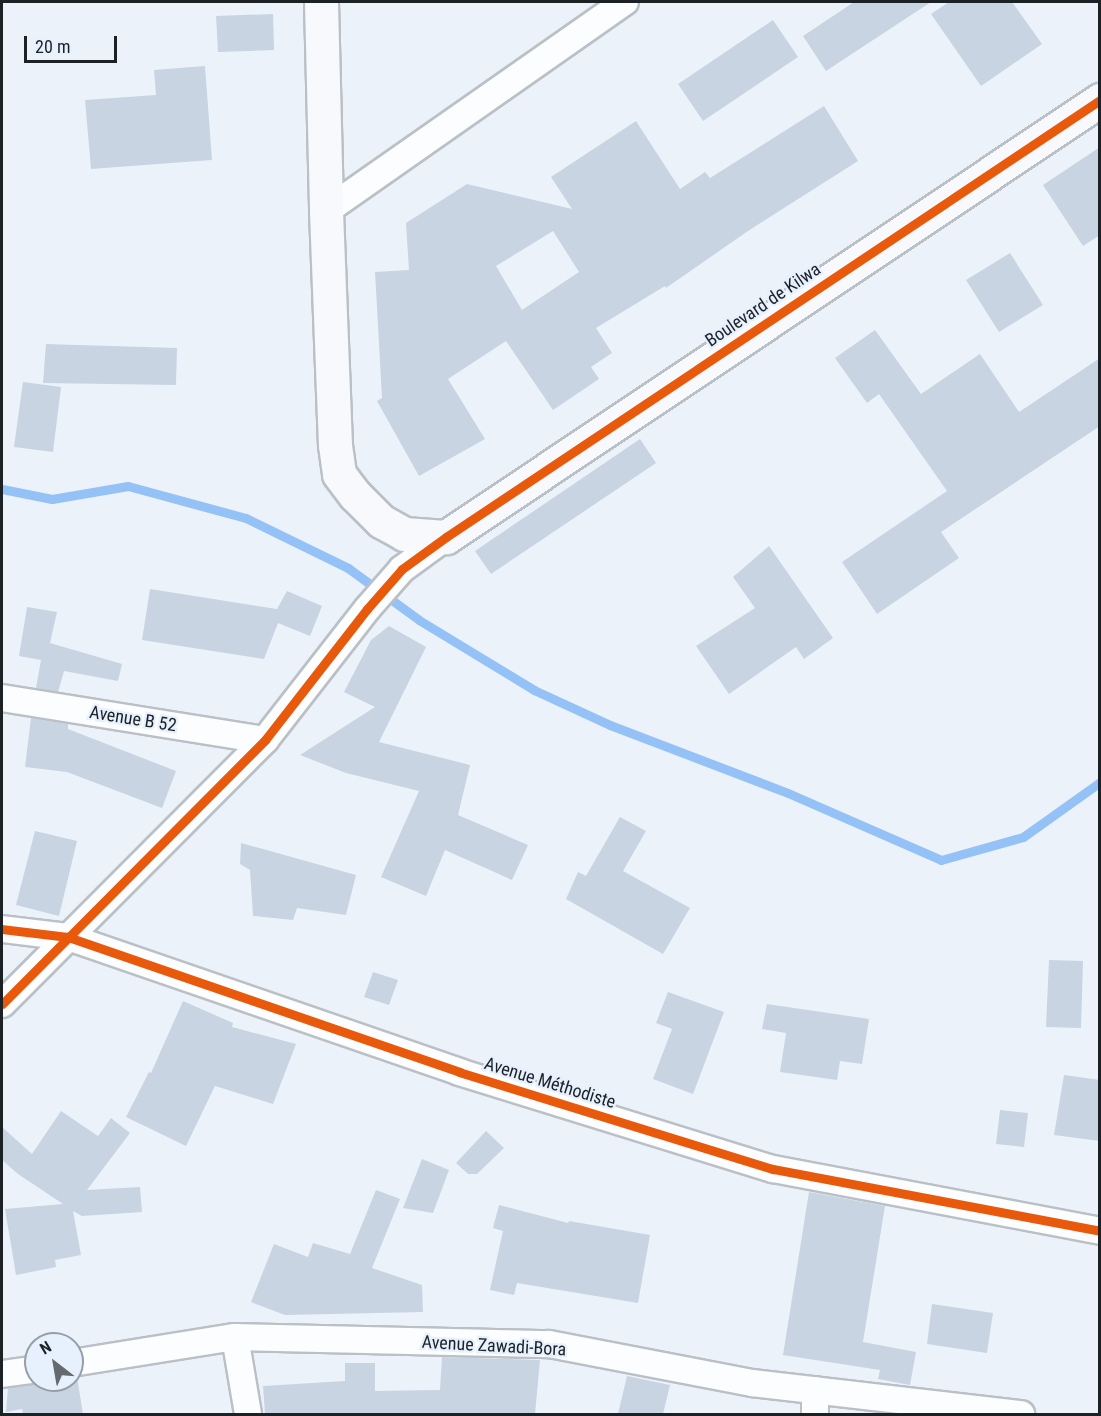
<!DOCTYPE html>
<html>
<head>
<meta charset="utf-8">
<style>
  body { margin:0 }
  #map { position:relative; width:1101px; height:1416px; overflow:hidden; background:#ecf2f9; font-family:"Roboto Condensed",sans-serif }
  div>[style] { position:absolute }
  .stream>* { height:9px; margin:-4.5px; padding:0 4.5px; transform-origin:4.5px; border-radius:4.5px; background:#94c1f6 }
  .building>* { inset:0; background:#c8d4e2 }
  .roads { filter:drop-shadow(2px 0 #bac0c6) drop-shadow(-2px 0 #bac0c6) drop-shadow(0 2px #bac0c6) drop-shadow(0 -2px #bac0c6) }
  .street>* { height:26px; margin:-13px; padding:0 13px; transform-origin:13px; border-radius:13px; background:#fcfdfe }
  .secondary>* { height:33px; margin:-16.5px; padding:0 16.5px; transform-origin:16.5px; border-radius:16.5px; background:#f7f9fc }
  .cycleway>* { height:9px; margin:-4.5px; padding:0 4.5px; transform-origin:4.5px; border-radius:4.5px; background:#e8590c }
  span { translate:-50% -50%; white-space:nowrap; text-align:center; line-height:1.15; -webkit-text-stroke:4.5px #e7f1fe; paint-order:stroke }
  .street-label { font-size:18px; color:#1c2126 }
  .frame { position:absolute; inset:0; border:3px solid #1c2126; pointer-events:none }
  .north { position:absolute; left:24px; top:1332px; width:60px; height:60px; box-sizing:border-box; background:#e7f1fe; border:2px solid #969ea8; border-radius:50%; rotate:329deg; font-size:16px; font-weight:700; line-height:24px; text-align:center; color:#1c2126 }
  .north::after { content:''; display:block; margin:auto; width:21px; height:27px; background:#656a70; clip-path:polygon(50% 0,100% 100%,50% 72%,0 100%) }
  .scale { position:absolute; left:24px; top:36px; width:93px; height:27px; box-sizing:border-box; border:3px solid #1c2126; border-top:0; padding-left:8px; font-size:18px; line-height:21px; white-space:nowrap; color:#1c2126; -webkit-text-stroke:4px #e7f1fe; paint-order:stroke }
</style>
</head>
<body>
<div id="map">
  <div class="stream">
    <i style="left:2px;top:489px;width:51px;rotate:11.3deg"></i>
    <i style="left:52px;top:499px;width:77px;rotate:-9.7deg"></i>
    <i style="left:128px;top:486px;width:122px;rotate:15.2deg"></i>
    <i style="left:246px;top:518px;width:114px;rotate:26.1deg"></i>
    <i style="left:348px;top:568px;width:88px;rotate:36.2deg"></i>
    <i style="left:419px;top:620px;width:135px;rotate:31.3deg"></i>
    <i style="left:534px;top:690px;width:84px;rotate:24.7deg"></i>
    <i style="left:610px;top:725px;width:191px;rotate:20.9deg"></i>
    <i style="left:788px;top:793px;width:167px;rotate:23.6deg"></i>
    <i style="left:941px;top:860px;width:85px;rotate:-15.7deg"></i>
    <i style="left:1023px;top:837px;width:95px;rotate:-35.5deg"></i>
  </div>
  <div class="building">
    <i style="clip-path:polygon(854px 2px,931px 2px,826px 71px,803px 36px)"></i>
    <i style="clip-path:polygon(949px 2px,1012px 2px,1042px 44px,981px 86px,931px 14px)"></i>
    <i style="clip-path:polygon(273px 14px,274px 50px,218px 52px,216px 16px)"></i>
    <i style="clip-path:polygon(773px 20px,798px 57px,703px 121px,678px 84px)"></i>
    <i style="clip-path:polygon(205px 66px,212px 160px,91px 169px,85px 100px,156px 95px,154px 70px)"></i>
    <i style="clip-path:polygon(evenodd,824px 106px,858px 161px,748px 231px,666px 288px,665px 286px,596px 328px,612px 353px,591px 367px,599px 379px,553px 410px,506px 341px,448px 379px,485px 439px,419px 476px,377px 401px,382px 398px,375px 272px,409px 270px,406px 223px,467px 184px,572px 209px,551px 177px,636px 121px,680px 189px,705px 172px,710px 178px,824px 106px,553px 231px,579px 272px,522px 310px,496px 266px,553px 231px)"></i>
    <i style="clip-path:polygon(1100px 147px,1100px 235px,1083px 246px,1043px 185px)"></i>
    <i style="clip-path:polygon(1010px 253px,1043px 305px,999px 332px,966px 280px)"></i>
    <i style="clip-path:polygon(875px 330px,921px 394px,980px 354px,1019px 412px,1100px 358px,1100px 426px,941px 532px,959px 558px,877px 614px,842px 562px,947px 491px,879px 394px,867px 403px,835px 358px)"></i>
    <i style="clip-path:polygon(46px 344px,177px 348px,176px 385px,43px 383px)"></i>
    <i style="clip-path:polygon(23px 382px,61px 387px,53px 452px,14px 447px)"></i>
    <i style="clip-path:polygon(640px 439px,656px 463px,491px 574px,475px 551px)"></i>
    <i style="clip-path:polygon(769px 546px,833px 638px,804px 659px,796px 647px,729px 694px,696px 646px,755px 608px,733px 577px)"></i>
    <i style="clip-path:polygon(150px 589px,277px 609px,287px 591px,322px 606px,310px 636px,278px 623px,264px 659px,142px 640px)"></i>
    <i style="clip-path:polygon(27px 607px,57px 612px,50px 643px,122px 664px,118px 681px,64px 671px,58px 692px,36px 688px,41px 660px,19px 656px)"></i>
    <i style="clip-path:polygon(389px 626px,426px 647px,379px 742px,470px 765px,458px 815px,528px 845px,512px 880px,445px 850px,426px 896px,381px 877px,419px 791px,346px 773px,300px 755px,375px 707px,344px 692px,371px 640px)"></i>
    <i style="clip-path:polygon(31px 718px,68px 724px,68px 729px,176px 771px,162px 808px,67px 772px,25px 767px)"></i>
    <i style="clip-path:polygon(620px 817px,646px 831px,623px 871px,690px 908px,663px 954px,566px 899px,578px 872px,586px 876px)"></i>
    <i style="clip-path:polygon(35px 831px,77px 841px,59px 916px,16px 905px)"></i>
    <i style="clip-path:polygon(241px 843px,356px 875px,346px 915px,297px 908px,293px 920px,253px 916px,250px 870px,240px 864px)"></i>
    <i style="clip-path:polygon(1049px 960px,1083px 961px,1081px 1028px,1046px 1027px)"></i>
    <i style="clip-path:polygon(373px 972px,398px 980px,389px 1005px,364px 997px)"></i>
    <i style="clip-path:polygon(668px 992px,724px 1012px,693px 1094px,653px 1079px,672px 1029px,656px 1023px)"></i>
    <i style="clip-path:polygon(183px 1001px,233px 1023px,232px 1027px,296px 1044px,273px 1104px,215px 1086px,186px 1146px,126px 1117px,149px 1072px,151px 1073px)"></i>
    <i style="clip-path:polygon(767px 1004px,869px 1019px,862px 1064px,840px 1061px,837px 1080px,780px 1072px,786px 1033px,762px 1029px)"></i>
    <i style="clip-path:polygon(1064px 1075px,1100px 1080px,1100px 1141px,1054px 1135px)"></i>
    <i style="clip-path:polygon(1000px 1110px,1028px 1113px,1024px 1147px,996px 1144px)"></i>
    <i style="clip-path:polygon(61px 1111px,98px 1136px,111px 1118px,130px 1133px,87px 1190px,140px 1187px,142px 1212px,82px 1216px,73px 1211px,81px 1255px,55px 1260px,56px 1267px,16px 1275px,5px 1209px,63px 1204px,18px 1174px,2px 1160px,2px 1127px,32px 1154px)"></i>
    <i style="clip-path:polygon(486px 1131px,504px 1148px,477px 1174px,468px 1174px,456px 1163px)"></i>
    <i style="clip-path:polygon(422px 1159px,449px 1170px,433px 1213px,403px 1208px)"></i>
    <i style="clip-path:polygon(376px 1190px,400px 1199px,372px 1268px,422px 1285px,423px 1312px,285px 1315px,251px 1302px,274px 1244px,308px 1257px,313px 1243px,350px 1254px)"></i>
    <i style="clip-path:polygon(809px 1192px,885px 1206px,863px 1342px,916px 1352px,910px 1385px,878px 1379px,880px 1370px,783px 1355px)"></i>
    <i style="clip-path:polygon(499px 1205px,568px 1223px,569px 1221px,650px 1235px,638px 1303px,517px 1283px,514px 1295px,490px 1290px,503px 1231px,493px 1228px)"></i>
    <i style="clip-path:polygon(932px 1304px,993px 1313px,987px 1353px,927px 1344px)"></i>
    <i style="clip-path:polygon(442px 1357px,540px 1360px,535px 1414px,265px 1414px,263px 1386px,345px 1381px,345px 1363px,375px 1363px,375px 1391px,440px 1390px)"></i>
    <i style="clip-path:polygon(627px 1376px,670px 1385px,663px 1414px,618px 1414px)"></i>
    <i style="clip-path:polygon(77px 1377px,83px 1414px,23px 1414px,22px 1409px,6px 1412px,8px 1388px,46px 1380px,72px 1380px)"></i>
  </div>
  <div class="roads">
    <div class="street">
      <i style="left:326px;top:211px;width:365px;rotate:-35deg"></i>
      <i style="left:2px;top:698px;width:266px;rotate:9.1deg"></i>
      <i style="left:2px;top:929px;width:66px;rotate:6.9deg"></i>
      <i style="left:68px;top:937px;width:414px;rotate:19deg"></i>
      <i style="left:459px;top:1072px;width:329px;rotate:17.2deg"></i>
      <i style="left:773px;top:1169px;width:333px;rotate:10.7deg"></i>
      <i style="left:2px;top:1004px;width:373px;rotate:-45.1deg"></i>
      <i style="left:265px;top:740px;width:166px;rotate:-52.1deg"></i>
      <i style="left:367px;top:609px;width:53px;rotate:-48.8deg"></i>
      <i style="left:402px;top:569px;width:54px;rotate:-36deg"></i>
      <i style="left:235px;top:1337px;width:78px;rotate:80.4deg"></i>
      <i style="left:72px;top:1363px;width:165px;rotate:-9.1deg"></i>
      <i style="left:235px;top:1337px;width:314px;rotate:1.3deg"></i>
      <i style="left:549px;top:1344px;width:207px;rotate:10.9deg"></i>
      <i style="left:752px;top:1383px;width:271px;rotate:6.6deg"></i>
      <i style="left:2px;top:1374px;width:34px;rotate:-8deg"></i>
      <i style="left:815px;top:1414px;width:24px;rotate:-90deg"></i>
    </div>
    <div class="secondary">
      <i style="left:321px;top:2px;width:209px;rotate:88.6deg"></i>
      <i style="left:326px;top:211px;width:234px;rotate:87.8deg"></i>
      <i style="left:335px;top:445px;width:29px;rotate:82deg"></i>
      <i style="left:339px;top:474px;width:26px;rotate:53deg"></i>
      <i style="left:355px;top:495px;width:37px;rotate:45deg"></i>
      <i style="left:381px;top:521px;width:26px;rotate:29deg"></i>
      <i style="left:404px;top:534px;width:42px;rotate:4.1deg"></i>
      <i style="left:446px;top:537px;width:787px;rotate:-33.75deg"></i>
    </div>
  </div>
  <div class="cycleway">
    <i style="left:2px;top:929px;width:66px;rotate:6.9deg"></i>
    <i style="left:68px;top:937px;width:414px;rotate:19deg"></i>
    <i style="left:459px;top:1072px;width:329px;rotate:17.2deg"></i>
    <i style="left:773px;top:1169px;width:333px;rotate:10.7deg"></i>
    <i style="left:2px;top:1004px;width:373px;rotate:-45.1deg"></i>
    <i style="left:265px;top:740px;width:166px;rotate:-52.1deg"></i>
    <i style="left:367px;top:609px;width:53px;rotate:-48.8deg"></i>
    <i style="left:402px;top:569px;width:54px;rotate:-36deg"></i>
    <i style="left:446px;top:537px;width:787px;rotate:-33.75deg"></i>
  </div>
  <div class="street-label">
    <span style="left:763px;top:305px;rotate:-34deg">Boulevard de Kilwa</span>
    <span style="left:133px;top:719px;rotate:9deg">Avenue B 52</span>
    <span style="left:550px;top:1083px;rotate:17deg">Avenue Méthodiste</span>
    <span style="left:494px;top:1346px;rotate:3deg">Avenue Zawadi-Bora</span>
  </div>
  <div class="frame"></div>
  <div class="north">N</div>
  <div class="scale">20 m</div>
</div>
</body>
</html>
